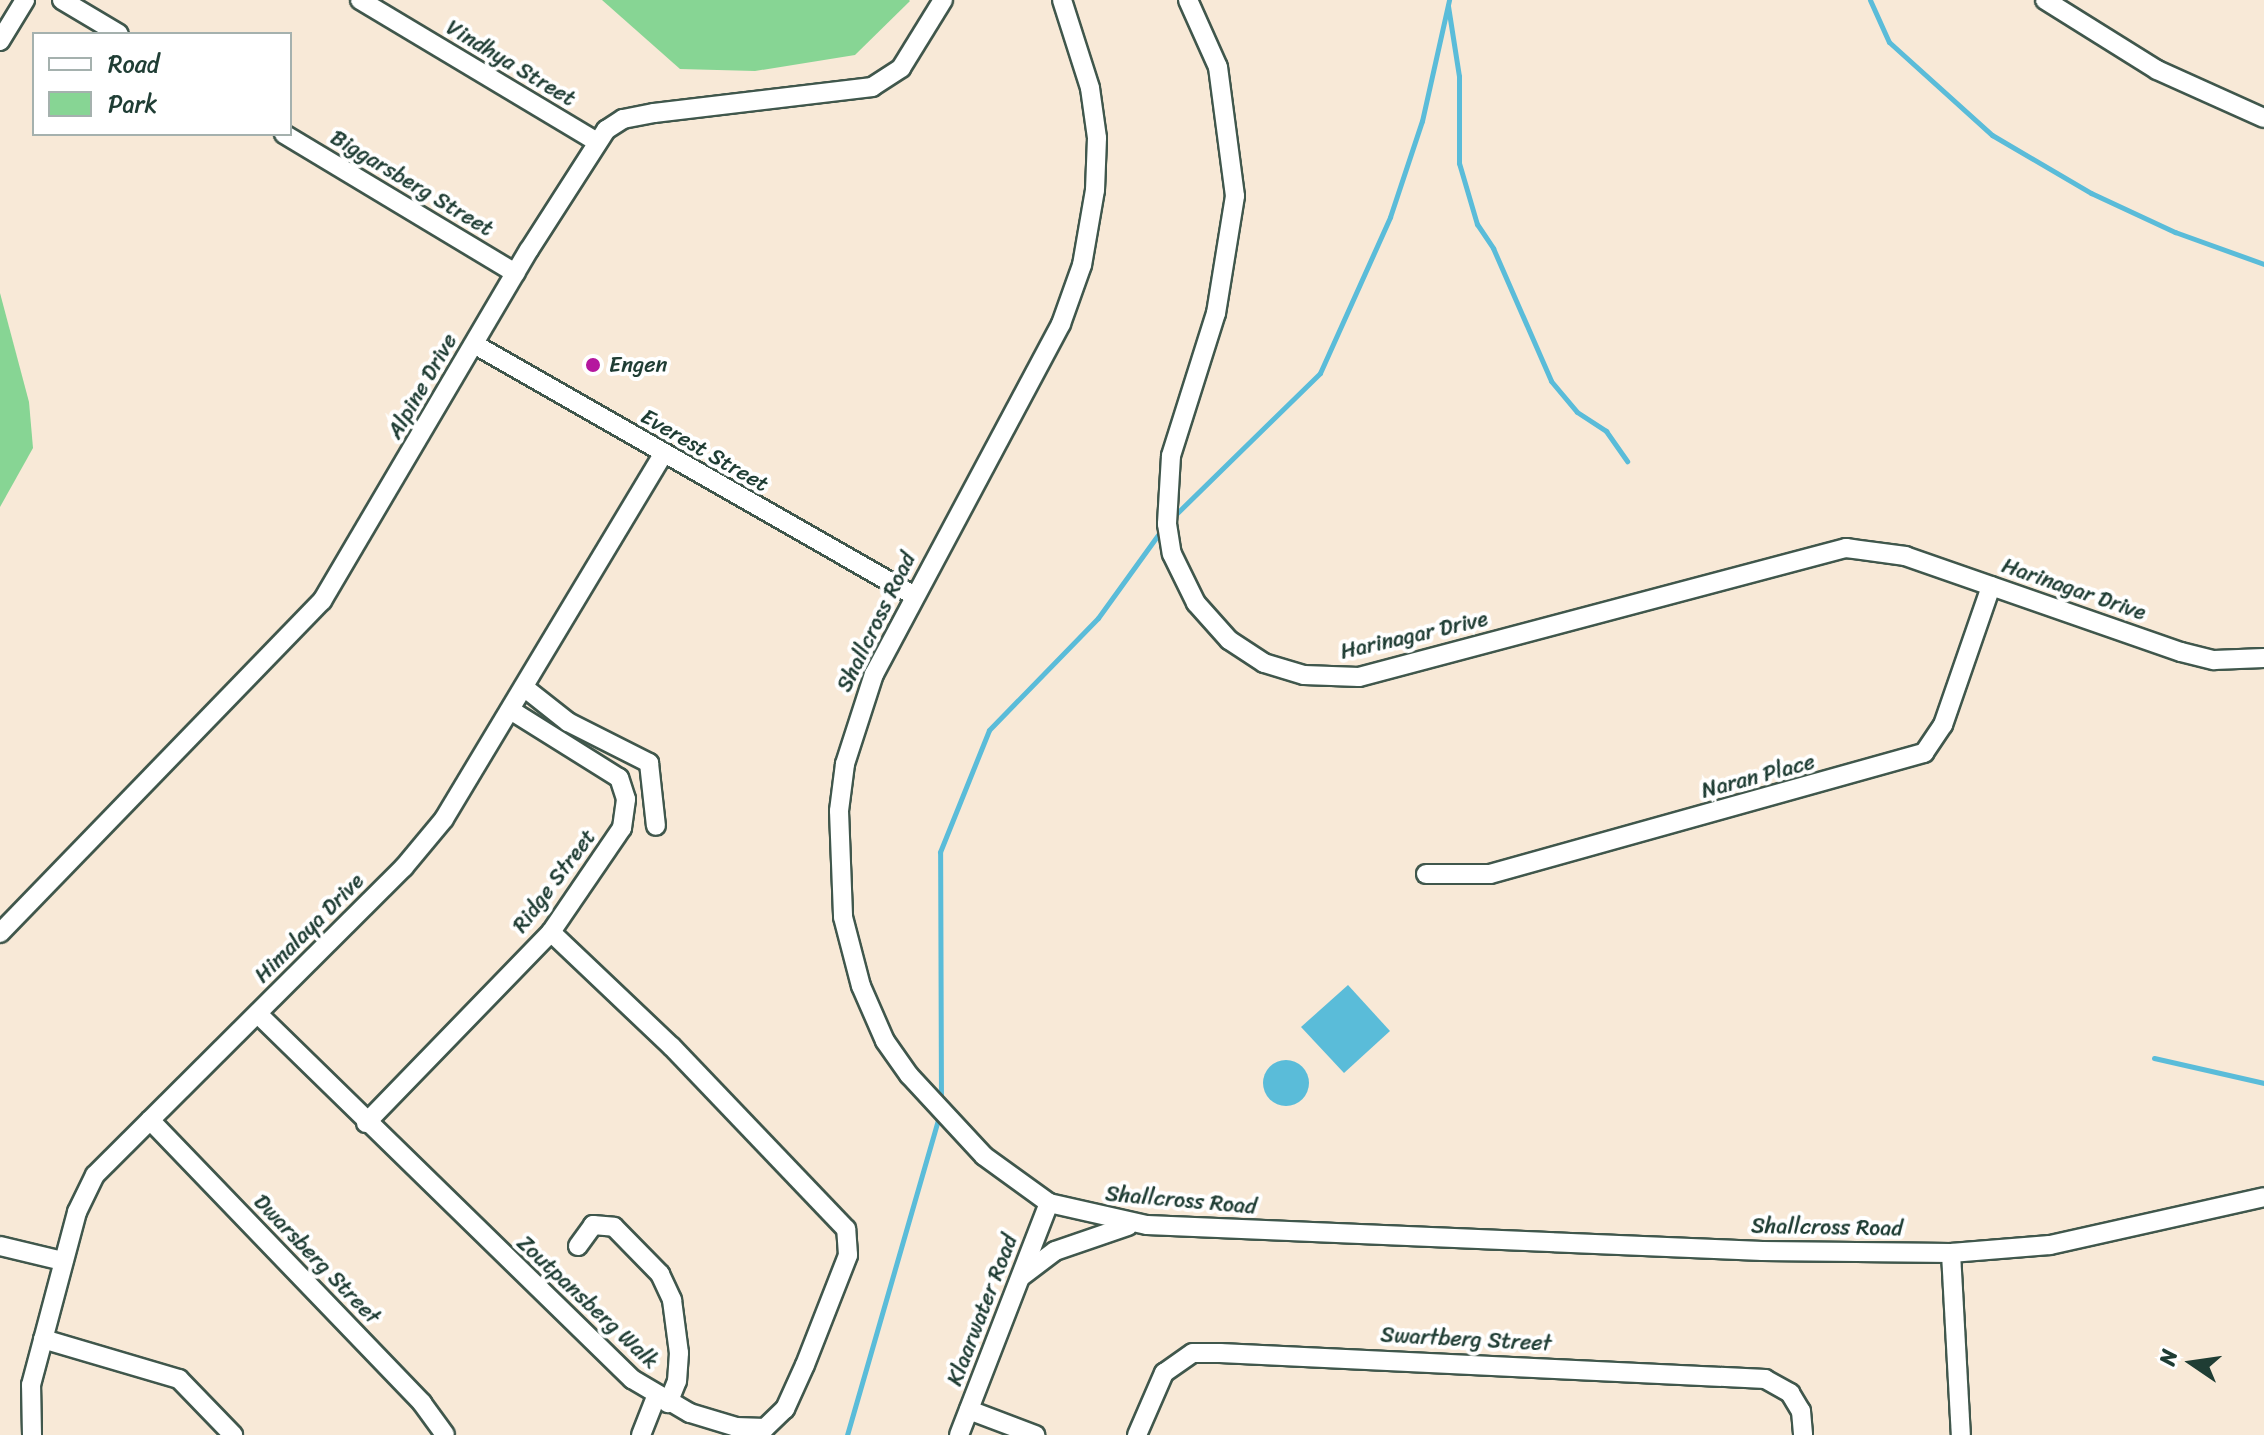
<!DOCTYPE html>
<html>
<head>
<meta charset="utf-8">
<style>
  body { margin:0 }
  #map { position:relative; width:2264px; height:1435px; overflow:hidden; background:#f8e9d7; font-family:Sriracha,sans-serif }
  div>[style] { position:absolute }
  .green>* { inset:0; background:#87d594 }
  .water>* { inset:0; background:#5abcd9 }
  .round { border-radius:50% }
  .stream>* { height:5px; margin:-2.5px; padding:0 2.5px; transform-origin:2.5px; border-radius:2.5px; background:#5abcd9 }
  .roads { filter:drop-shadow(2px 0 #40574c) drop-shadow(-2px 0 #40574c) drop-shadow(0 2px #40574c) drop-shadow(0 -2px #40574c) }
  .minor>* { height:18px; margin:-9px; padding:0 9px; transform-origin:9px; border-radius:9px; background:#fff }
  .dots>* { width:22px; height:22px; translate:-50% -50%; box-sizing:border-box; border:4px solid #fff; border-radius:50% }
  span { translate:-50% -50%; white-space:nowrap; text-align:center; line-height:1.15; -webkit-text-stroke:8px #fff; paint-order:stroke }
  .street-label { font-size:22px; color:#1f3d34 }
  .poi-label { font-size:22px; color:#1f3d34 }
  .left { translate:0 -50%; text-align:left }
  .legend { position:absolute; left:32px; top:32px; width:260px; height:104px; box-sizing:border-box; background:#fff; border:2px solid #a5b1ae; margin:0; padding:10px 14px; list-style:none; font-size:24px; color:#1f3d34 }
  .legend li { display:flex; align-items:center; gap:16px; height:40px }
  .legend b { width:40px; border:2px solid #a5b1ae }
  .north { position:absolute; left:2152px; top:1323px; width:80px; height:80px; -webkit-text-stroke:6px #fff; paint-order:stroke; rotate:283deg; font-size:22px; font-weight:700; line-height:32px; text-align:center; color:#1f3d34 }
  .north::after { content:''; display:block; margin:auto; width:28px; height:36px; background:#1f3d34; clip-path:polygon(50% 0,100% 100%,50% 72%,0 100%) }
</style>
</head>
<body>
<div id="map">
  <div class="green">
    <i style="clip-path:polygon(602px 0,909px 0,910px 1px,855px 55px,755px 71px,680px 69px)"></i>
    <i style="clip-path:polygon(0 293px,29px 402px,33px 448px,0 507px)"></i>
  </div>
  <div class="water">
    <i style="clip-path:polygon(1348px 985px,1390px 1031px,1344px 1073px,1301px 1027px)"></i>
    <i class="round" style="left:1263px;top:1060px;width:46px;height:46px"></i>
  </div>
  <div class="stream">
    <i style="left:1870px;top:0;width:46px;rotate:65.7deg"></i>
    <i style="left:1889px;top:42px;width:139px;rotate:42.1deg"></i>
    <i style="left:1992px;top:135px;width:115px;rotate:30.4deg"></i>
    <i style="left:2091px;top:193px;width:93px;rotate:24.9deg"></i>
    <i style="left:2175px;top:232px;width:95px;rotate:19.8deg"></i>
    <i style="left:1448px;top:6px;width:71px;rotate:81.1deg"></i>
    <i style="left:1459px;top:76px;width:87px;rotate:90deg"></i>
    <i style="left:1459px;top:163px;width:64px;rotate:73.6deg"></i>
    <i style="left:1477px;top:224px;width:29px;rotate:56deg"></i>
    <i style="left:1493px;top:248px;width:145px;rotate:66.4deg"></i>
    <i style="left:1551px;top:381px;width:40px;rotate:50deg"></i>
    <i style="left:1577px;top:412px;width:35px;rotate:33deg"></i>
    <i style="left:1606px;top:431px;width:37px;rotate:55deg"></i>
    <i style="left:1172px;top:518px;width:207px;rotate:-44.4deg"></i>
    <i style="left:1320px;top:373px;width:171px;rotate:-65.8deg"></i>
    <i style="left:1390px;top:217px;width:101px;rotate:-71.6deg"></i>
    <i style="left:1422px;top:121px;width:124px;rotate:-77.4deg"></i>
    <i style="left:2154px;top:1058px;width:113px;rotate:12.8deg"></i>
    <i style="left:941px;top:1103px;width:251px;rotate:-90.2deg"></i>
    <i style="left:940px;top:852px;width:131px;rotate:-68.1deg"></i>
    <i style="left:989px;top:730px;width:156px;rotate:-45.8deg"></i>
    <i style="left:1098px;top:618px;width:111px;rotate:-54.2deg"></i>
    <i style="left:847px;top:1435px;width:335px;rotate:-73.9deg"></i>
  </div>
  <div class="roads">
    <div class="minor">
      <i style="left:62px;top:0;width:66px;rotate:30.8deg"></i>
      <i style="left:360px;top:0;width:276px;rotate:30.9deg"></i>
      <i style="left:1062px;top:0;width:92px;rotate:72.3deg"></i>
      <i style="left:1090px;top:88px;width:50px;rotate:82deg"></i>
      <i style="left:1097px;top:138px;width:52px;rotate:92.2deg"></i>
      <i style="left:1095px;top:190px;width:76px;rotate:99.8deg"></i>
      <i style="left:1082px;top:265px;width:63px;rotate:109.6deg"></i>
      <i style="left:1061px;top:324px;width:397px;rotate:118.1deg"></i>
      <i style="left:874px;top:674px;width:95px;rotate:107.9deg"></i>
      <i style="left:845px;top:764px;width:47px;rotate:97.3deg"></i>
      <i style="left:839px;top:811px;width:106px;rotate:87.8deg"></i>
      <i style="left:843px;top:917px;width:71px;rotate:75.4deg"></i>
      <i style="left:861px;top:986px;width:60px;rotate:66.4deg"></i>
      <i style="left:885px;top:1041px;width:42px;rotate:54.8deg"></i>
      <i style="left:909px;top:1075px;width:110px;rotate:47.2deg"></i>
      <i style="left:984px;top:1156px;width:80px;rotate:35.9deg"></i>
      <i style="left:1049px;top:1203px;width:100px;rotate:12.7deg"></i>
      <i style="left:1147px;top:1225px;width:616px;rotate:2.42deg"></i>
      <i style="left:1762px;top:1251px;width:189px;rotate:0.6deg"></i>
      <i style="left:1951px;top:1253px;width:99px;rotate:-4.6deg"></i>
      <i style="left:2050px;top:1245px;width:219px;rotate:-12.6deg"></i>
      <i style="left:1188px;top:0;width:73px;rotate:65.9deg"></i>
      <i style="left:1218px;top:67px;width:130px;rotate:82.5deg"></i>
      <i style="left:1235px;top:196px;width:119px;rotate:99.2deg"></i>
      <i style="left:1216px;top:313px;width:150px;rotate:107.5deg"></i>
      <i style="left:1171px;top:456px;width:68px;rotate:93.4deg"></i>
      <i style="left:1167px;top:524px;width:30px;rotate:81deg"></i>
      <i style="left:1172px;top:554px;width:55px;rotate:63.9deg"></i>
      <i style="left:1196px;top:603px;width:50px;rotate:48.3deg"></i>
      <i style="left:1229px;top:640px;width:42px;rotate:33.3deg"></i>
      <i style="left:1264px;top:663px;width:42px;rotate:16.7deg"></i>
      <i style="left:1304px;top:675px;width:55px;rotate:2.1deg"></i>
      <i style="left:1359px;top:677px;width:504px;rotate:-14.84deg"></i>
      <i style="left:1846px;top:548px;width:60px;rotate:7.7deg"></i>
      <i style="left:1905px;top:556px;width:292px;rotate:19.2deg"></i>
      <i style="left:2181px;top:652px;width:34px;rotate:14deg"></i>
      <i style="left:2214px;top:660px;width:50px;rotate:-2.3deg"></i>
      <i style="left:2045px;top:0;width:132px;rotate:32deg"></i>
      <i style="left:2157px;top:70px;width:117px;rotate:24.2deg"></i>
      <i style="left:0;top:41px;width:48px;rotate:-58.6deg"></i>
      <i style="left:284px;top:134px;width:270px;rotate:31deg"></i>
      <i style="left:474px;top:344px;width:506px;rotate:29.76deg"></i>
      <i style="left:525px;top:688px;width:55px;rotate:38.3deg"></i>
      <i style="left:568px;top:722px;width:91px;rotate:26.8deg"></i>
      <i style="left:649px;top:763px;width:63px;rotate:83.7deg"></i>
      <i style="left:1426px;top:874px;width:64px"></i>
      <i style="left:1490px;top:874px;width:451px;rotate:-15.6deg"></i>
      <i style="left:1924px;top:753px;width:34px;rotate:-56deg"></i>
      <i style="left:1943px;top:725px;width:147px;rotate:-70.9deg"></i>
      <i style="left:0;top:933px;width:463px;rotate:-45.9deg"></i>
      <i style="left:322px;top:601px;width:407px;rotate:-59.5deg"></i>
      <i style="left:529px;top:250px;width:143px;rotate:-57.3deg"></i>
      <i style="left:606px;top:130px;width:20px;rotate:-33deg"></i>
      <i style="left:623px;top:119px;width:32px;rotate:-11deg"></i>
      <i style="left:654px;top:113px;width:220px;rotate:-6.8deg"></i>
      <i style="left:872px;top:87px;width:35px;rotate:-33deg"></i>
      <i style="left:901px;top:68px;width:80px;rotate:-58.3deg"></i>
      <i style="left:258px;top:1014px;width:523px;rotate:44.3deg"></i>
      <i style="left:632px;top:1379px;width:67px;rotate:30.4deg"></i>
      <i style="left:690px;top:1413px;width:48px;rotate:16.9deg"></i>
      <i style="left:736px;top:1427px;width:29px;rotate:2deg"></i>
      <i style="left:765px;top:1428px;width:28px;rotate:-44deg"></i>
      <i style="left:785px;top:1409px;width:48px;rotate:-65.6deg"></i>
      <i style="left:805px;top:1365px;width:118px;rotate:-68.6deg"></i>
      <i style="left:848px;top:1255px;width:26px;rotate:-94deg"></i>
      <i style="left:846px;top:1229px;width:252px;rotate:-133.7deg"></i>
      <i style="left:672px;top:1047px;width:167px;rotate:-136.5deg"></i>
      <i style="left:150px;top:1120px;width:393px;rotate:46.1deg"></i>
      <i style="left:422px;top:1403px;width:39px;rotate:54deg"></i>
      <i style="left:366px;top:1123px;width:266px;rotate:-45.9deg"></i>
      <i style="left:551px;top:932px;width:126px;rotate:-55.7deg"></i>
      <i style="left:622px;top:828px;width:29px;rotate:-82deg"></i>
      <i style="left:626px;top:799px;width:22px;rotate:-108deg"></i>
      <i style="left:619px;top:778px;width:126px;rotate:-147.9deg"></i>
      <i style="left:0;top:1246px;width:65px;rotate:13.4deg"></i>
      <i style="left:578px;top:1246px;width:26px;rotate:-54deg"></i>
      <i style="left:593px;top:1225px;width:21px;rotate:5deg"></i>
      <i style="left:614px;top:1227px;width:66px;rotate:45.6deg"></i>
      <i style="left:660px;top:1274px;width:29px;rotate:65deg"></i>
      <i style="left:672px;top:1300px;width:53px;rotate:82.5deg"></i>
      <i style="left:679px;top:1353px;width:28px;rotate:94deg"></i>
      <i style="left:677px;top:1381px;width:24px;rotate:112deg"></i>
      <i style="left:1951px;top:1253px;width:182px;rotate:86.9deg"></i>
      <i style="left:1022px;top:1276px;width:41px;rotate:-37.1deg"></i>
      <i style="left:1055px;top:1251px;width:77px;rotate:-18.9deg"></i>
      <i style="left:43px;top:1339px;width:142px;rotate:16.4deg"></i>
      <i style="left:179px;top:1379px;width:78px;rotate:46deg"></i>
      <i style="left:969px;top:1410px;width:71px;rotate:20.7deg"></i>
      <i style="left:32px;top:1435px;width:50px;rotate:-91.1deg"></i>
      <i style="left:31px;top:1385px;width:179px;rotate:-75.1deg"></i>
      <i style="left:77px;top:1212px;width:41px;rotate:-64.1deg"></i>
      <i style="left:95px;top:1175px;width:436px;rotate:-44.9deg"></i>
      <i style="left:404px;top:867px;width:62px;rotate:-50.2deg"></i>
      <i style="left:444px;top:819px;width:425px;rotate:-59deg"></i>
      <i style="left:641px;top:1435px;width:41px;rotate:-68.5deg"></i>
      <i style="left:959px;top:1435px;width:249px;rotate:-68.8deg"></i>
      <i style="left:1137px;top:1435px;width:68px;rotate:-66.5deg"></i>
      <i style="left:1164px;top:1373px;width:35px;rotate:-35deg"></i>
      <i style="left:1193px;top:1353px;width:27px"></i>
      <i style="left:1220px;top:1353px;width:546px;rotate:2.73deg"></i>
      <i style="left:1765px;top:1379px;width:29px;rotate:29deg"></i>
      <i style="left:1790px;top:1393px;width:21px;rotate:59deg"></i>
      <i style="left:1801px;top:1411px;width:24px;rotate:85deg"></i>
    </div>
  </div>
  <div class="dots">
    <i style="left:593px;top:365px;background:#b5179e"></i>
  </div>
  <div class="street-label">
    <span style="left:511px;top:63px;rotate:31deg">Vindhya Street</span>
    <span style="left:412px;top:183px;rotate:31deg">Biggarsberg Street</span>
    <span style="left:422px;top:386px;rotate:-60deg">Alpine Drive</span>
    <span style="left:705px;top:450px;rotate:30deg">Everest Street</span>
    <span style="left:2074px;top:589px;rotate:19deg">Harinagar Drive</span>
    <span style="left:876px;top:622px;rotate:-64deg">Shallcross Road</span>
    <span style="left:1414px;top:635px;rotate:-13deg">Harinagar Drive</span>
    <span style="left:1758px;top:776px;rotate:-15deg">Naran Place</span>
    <span style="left:554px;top:881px;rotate:-53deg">Ridge Street</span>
    <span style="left:309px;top:928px;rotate:-45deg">Himalaya Drive</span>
    <span style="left:1181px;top:1200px;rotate:5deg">Shallcross Road</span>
    <span style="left:1827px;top:1227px;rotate:1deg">Shallcross Road</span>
    <span style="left:317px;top:1259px;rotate:46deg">Dwarsberg Street</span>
    <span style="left:588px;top:1302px;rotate:43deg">Zoutpansberg Walk</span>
    <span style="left:982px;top:1310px;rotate:-69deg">Klaarwater Road</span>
    <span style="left:1466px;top:1339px;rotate:3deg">Swartberg Street</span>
  </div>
  <div class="poi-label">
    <span class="left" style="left:609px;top:365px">Engen</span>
  </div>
  <ul class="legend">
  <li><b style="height:10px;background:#fff"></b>Road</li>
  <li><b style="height:22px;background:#87d594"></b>Park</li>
  </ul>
  <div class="north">N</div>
</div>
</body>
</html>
